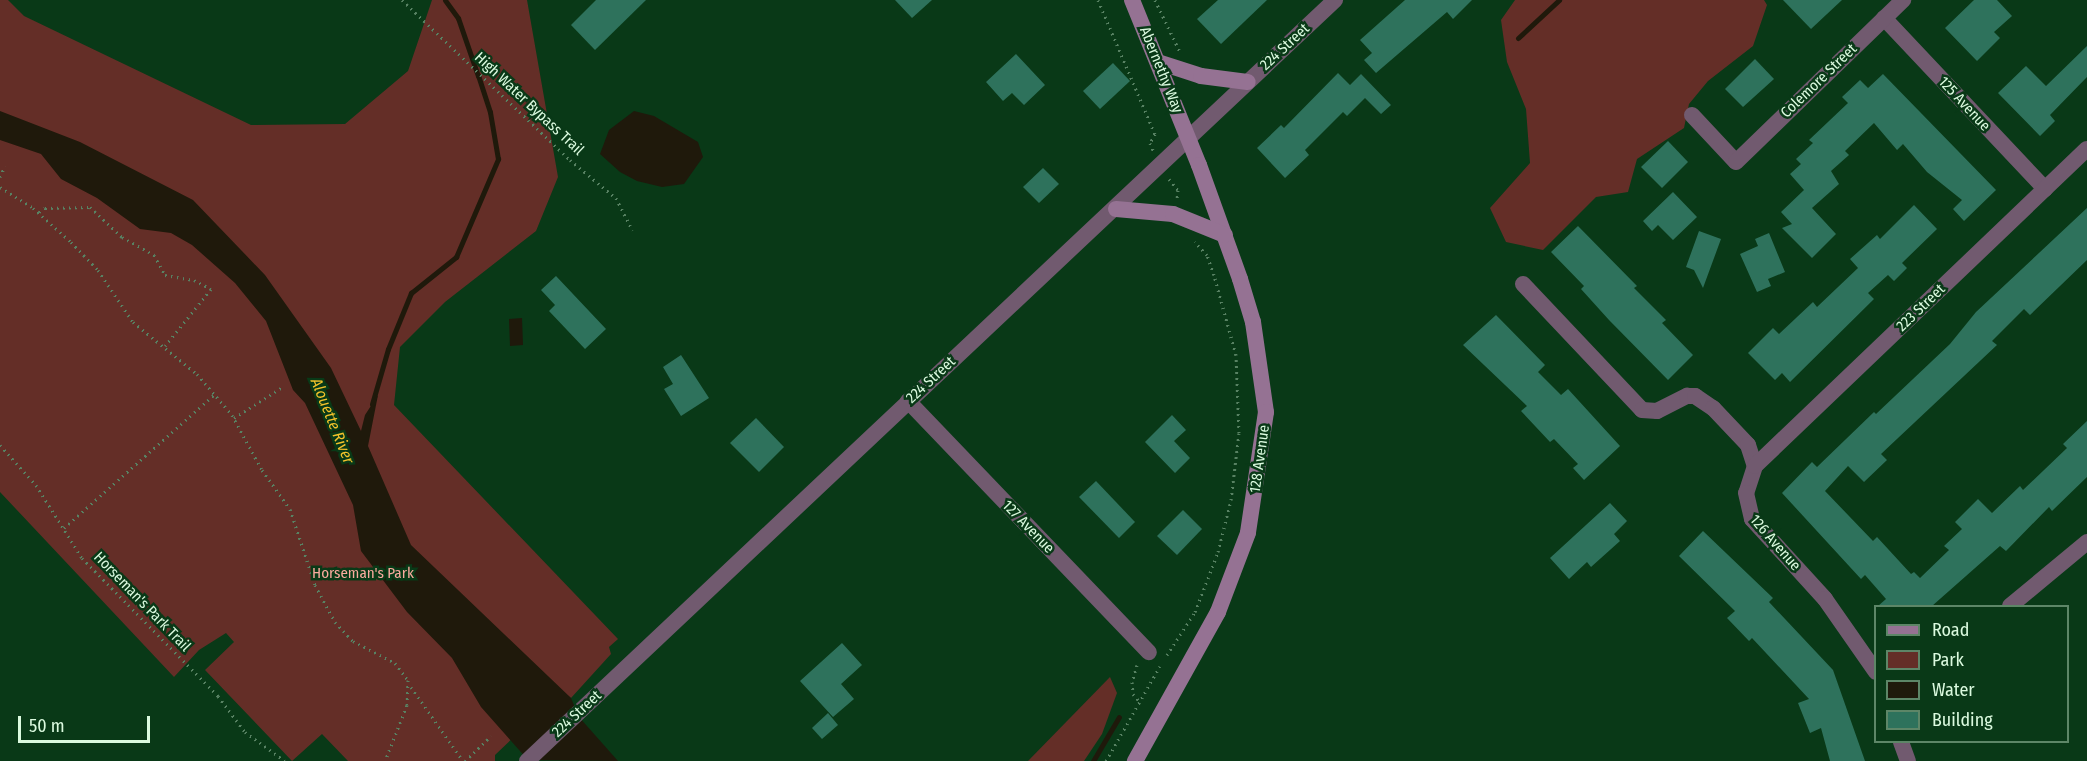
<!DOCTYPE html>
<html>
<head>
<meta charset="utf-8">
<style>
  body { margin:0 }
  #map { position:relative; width:2087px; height:761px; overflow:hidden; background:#093917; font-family:"Fira Sans Condensed",sans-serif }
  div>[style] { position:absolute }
  .green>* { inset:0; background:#642e27 }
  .water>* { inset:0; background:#1f190b }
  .stream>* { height:5px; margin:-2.5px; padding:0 2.5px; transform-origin:2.5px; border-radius:2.5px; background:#1f190b }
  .building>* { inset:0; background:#2e725c }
  .path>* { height:3px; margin-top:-1.5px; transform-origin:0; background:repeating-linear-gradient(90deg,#588263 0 1.5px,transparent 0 6px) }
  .minor>* { height:16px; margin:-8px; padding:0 8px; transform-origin:8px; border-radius:8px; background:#715a6f }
  .tertiary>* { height:16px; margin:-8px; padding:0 8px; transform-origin:8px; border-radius:8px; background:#715a6f }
  .secondary>* { height:16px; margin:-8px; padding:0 8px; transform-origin:8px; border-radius:8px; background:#957293 }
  span { translate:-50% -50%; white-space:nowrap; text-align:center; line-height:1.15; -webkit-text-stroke:5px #093917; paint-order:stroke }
  .street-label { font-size:15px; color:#dbfadf }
  .park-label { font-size:15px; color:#faaa9e }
  .water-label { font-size:16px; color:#f3c22b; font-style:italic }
  .legend { position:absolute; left:1874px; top:605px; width:195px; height:138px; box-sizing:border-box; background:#093917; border:2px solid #5d8667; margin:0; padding:8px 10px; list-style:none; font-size:18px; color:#dbfadf }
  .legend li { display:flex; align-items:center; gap:12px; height:30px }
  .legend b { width:30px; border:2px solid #5d8667 }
  .scale { position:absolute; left:18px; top:716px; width:132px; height:27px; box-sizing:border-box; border:3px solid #dbfadf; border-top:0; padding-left:8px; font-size:18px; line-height:21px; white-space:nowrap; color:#dbfadf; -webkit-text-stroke:4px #093917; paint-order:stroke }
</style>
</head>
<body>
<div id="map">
  <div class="green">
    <i style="clip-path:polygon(0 0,8px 0,24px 16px,251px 125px,345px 124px,408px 71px,432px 0,527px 0,558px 177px,536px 231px,445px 302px,400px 347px,394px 405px,618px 639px,609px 647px,611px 654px,571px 698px,562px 691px,495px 755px,495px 761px,348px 761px,322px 734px,292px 761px,205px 670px,234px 642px,226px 633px,199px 650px,174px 677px,0 492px)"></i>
    <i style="clip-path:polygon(1515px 0,1764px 0,1767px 5px,1753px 46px,1708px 81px,1689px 104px,1684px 128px,1637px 159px,1628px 192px,1596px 197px,1543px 250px,1506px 242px,1490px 208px,1530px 163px,1526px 109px,1507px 62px,1501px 20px)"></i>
    <i style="clip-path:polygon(1110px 677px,1117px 693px,1102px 734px,1084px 761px,1028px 761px)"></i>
  </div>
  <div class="water">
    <i style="clip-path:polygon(0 111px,80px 142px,193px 200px,265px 275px,331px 368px,361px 431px,365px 415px,378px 395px,368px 446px,411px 545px,571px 698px,579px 717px,618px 761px,528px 760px,481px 707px,452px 658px,407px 612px,361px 551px,353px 505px,305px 403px,293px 390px,266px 321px,235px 283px,192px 245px,171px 233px,140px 229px,97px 198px,61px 179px,41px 154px,0 140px)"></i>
    <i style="clip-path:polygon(634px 111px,654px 116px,698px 142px,703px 157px,684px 184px,662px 187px,637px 181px,620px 172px,600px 154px,609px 130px)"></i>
    <i style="clip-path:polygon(522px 318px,523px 345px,510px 346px,509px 319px)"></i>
  </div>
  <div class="stream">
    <i style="left:1518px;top:38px;width:56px;rotate:-42.8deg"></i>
    <i style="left:372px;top:404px;width:57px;rotate:-73.8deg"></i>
    <i style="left:388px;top:349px;width:61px;rotate:-67.7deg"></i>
    <i style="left:411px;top:293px;width:58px;rotate:-38.7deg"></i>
    <i style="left:456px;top:257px;width:107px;rotate:-66.8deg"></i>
    <i style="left:498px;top:159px;width:48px;rotate:-99.7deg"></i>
    <i style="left:490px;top:112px;width:38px;rotate:-108deg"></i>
    <i style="left:478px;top:76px;width:61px;rotate:-109deg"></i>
    <i style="left:458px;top:18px;width:22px;rotate:-126deg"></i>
    <i style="left:1093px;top:761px;width:51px;rotate:-59.4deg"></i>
  </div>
  <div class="building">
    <i style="clip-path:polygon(596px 0,646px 0,595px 50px,571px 25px)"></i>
    <i style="clip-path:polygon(895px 0,932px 0,912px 18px)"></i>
    <i style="clip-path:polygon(1218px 0,1267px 0,1221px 44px,1197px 19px)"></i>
    <i style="clip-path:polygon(1405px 0,1472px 0,1453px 19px,1447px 12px,1376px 73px,1364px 60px,1372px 53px,1360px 40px)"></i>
    <i style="clip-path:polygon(1783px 0,1842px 0,1811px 29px)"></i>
    <i style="clip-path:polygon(1974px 0,1997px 0,2012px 16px,1994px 32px,2000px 38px,1977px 61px,1945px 28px)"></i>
    <i style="clip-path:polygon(2087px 46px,2087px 77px,2050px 115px,2055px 121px,2040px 136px,1998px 93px,2026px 66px,2046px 86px)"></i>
    <i style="clip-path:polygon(1016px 54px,1045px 85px,1024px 105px,1012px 93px,1003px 101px,986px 82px)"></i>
    <i style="clip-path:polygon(1755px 59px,1774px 79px,1743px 107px,1725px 89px)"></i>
    <i style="clip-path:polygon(1113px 63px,1130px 81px,1100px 109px,1083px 91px)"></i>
    <i style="clip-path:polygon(1338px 73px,1350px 85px,1361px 74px,1391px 105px,1381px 114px,1365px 98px,1347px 116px,1343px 112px,1305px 150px,1309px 155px,1285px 178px,1257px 148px,1281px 125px,1284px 128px)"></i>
    <i style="clip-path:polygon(1883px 74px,1996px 190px,1964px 221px,1953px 209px,1962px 200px,1927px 172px,1903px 144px,1897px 150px,1874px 123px,1845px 151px,1849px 155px,1831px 171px,1839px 184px,1812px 208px,1836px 234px,1812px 258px,1782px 228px,1792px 224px,1781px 212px,1804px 190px,1790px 174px,1801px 164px,1796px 159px,1813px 143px,1809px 140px,1848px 103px,1842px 97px,1860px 80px,1868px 88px)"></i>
    <i style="clip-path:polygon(1668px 141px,1688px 162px,1662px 188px,1641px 167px)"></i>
    <i style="clip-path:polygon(1043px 168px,1059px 184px,1039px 203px,1023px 187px)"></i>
    <i style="clip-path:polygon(1673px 192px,1697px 217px,1673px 240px,1658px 225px,1652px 231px,1643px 221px)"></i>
    <i style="clip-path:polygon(1914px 205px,1937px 229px,1902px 263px,1907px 268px,1894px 281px,1888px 275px,1868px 293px,1874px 299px,1790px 382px,1782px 373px,1775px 380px,1748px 353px,1773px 328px,1779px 334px,1813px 302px,1817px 307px,1858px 268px,1850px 259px,1877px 235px,1880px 239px)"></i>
    <i style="clip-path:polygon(2087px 208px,2087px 260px,2030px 315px,2024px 309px,1992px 341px,1997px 345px,1881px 454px,1887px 460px,1864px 482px,1848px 466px,1825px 491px,1873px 541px,1877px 537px,1911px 574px,1914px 572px,1920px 578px,1949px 550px,1944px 546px,1962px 529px,1955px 522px,1978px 499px,1992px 513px,2020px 486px,2023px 490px,2067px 448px,2063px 444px,2087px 421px,2087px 477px,2052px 511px,2049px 507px,2006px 551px,2000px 546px,1932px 606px,1878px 606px,1886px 599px,1865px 575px,1861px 579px,1782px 493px,1812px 462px,1817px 467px,1874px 412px,1876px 414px,1950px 344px,1976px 312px)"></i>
    <i style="clip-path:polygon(1578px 226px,1637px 286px,1634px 288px,1666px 320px,1662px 323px,1693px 355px,1668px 380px,1609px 320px,1581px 289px,1584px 286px,1551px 252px)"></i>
    <i style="clip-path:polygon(1699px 231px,1721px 239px,1703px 288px,1694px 270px,1686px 267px)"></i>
    <i style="clip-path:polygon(1769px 233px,1785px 272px,1768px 279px,1771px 286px,1757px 292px,1740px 254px,1758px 246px,1755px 239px)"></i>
    <i style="clip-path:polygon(556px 276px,606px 329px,585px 349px,549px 311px,555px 305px,541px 290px)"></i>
    <i style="clip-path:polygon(1496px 315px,1545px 365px,1538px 372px,1561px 395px,1568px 389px,1620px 446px,1584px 480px,1573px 468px,1578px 464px,1554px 439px,1550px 442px,1521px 411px,1527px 406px,1463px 345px)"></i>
    <i style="clip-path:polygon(681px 355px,709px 398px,681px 416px,664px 389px,673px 384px,663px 367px)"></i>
    <i style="clip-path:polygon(1172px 415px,1186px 430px,1174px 441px,1190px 458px,1175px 473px,1145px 442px)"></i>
    <i style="clip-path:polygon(756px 418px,784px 447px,759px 472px,730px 443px)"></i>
    <i style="clip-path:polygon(1096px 481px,1135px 522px,1119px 538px,1079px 497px)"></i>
    <i style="clip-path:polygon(1610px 503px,1627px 521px,1614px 534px,1620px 541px,1591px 567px,1587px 562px,1569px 579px,1550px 558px)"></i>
    <i style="clip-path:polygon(1183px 510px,1202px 529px,1177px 555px,1157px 536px)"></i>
    <i style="clip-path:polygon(1703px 531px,1773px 598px,1769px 602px,1833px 670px,1865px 761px,1830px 761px,1821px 728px,1810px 733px,1798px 703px,1809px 699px,1752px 638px,1749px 641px,1727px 618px,1735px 611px,1679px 556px)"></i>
    <i style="clip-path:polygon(842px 643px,862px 665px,841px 684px,854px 699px,833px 717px,800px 681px)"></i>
    <i style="clip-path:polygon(828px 713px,838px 725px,822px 739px,812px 728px)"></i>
  </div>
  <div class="path">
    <i style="left:402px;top:0;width:232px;rotate:43.6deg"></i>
    <i style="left:570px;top:160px;width:60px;rotate:39.6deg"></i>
    <i style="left:616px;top:198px;width:36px;rotate:63deg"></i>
    <i style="left:1098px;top:0;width:146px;rotate:67deg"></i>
    <i style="left:1155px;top:134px;width:10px;rotate:119deg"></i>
    <i style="left:1150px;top:143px;width:8px;rotate:67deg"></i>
    <i style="left:1155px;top:0;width:58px;rotate:64.3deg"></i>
    <i style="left:0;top:177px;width:12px;rotate:-66deg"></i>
    <i style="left:1169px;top:179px;width:14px;rotate:51deg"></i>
    <i style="left:1178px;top:190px;width:9px;rotate:96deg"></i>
    <i style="left:0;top:187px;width:39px;rotate:32deg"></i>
    <i style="left:33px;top:208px;width:51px;rotate:41.8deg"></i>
    <i style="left:71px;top:242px;width:39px;rotate:46deg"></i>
    <i style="left:98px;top:270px;width:63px;rotate:56.1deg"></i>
    <i style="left:133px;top:322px;width:82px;rotate:39.1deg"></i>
    <i style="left:197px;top:374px;width:54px;rotate:49.5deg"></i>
    <i style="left:232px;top:415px;width:63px;rotate:61.4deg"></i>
    <i style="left:262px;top:470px;width:48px;rotate:54.3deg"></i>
    <i style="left:290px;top:509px;width:80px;rotate:71.8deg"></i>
    <i style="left:315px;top:585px;width:42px;rotate:61.6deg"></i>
    <i style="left:335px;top:622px;width:26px;rotate:47deg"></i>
    <i style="left:353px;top:641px;width:47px;rotate:27.6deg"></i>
    <i style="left:395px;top:663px;width:21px;rotate:53deg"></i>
    <i style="left:408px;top:680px;width:25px;rotate:92deg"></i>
    <i style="left:407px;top:705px;width:60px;rotate:111.4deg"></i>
    <i style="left:39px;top:212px;width:7px;rotate:-34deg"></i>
    <i style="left:45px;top:208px;width:45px;rotate:-1.3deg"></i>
    <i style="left:90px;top:207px;width:44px;rotate:43.2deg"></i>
    <i style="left:122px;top:237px;width:37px;rotate:29deg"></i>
    <i style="left:154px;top:255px;width:23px;rotate:61deg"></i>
    <i style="left:165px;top:275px;width:29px;rotate:10deg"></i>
    <i style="left:194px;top:280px;width:19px;rotate:28deg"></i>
    <i style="left:211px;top:289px;width:73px;rotate:128.9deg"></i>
    <i style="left:234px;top:418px;width:56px;rotate:-32.6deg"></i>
    <i style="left:0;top:445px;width:54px;rotate:48deg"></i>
    <i style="left:36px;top:485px;width:86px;rotate:57.8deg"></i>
    <i style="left:82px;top:558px;width:194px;rotate:45.4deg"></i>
    <i style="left:218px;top:696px;width:45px;rotate:53.1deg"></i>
    <i style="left:245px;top:732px;width:49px;rotate:35.9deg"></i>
    <i style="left:64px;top:528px;width:202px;rotate:-41.6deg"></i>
    <i style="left:1167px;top:655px;width:51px;rotate:-56.9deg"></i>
    <i style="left:1195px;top:612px;width:64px;rotate:-69deg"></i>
    <i style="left:1218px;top:552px;width:54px;rotate:-76deg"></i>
    <i style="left:1231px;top:500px;width:67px;rotate:-83.2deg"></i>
    <i style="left:1239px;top:433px;width:78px;rotate:-92.2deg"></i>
    <i style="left:1236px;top:355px;width:83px;rotate:-105.4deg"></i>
    <i style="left:1214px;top:275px;width:21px;rotate:-109deg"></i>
    <i style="left:1207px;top:255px;width:18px;rotate:-133deg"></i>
    <i style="left:1137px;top:665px;width:18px;rotate:106deg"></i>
    <i style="left:1132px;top:682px;width:12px;rotate:85deg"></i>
    <i style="left:1133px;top:694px;width:11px;rotate:49deg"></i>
    <i style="left:411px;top:687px;width:90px;rotate:54.9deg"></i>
    <i style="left:465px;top:761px;width:36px;rotate:-44deg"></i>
    <i style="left:1106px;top:761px;width:109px;rotate:-60.4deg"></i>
  </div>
  <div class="minor">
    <i style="left:1884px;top:18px;width:235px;rotate:46.7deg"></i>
    <i style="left:1692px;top:115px;width:64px;rotate:46.9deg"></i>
    <i style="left:1736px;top:162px;width:233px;rotate:-44.1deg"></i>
    <i style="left:1523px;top:284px;width:173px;rotate:46.6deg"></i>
    <i style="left:1642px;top:410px;width:15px;rotate:4deg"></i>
    <i style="left:1657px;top:411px;width:34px;rotate:-27deg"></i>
    <i style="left:1687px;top:396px;width:8px"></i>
    <i style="left:1695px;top:396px;width:22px;rotate:34deg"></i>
    <i style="left:1713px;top:408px;width:51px;rotate:46.6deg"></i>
    <i style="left:1748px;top:445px;width:22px;rotate:72deg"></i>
    <i style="left:1755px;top:466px;width:28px;rotate:108deg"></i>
    <i style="left:1746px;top:493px;width:27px;rotate:77deg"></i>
    <i style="left:1752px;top:519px;width:108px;rotate:47.6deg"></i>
    <i style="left:1825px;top:599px;width:89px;rotate:55.1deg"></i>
    <i style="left:908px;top:401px;width:348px;rotate:46.2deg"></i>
    <i style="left:1755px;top:466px;width:459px;rotate:-43.7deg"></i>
  </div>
  <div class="tertiary">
    <i style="left:2010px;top:606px;width:100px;rotate:-39.7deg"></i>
    <i style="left:1901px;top:742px;width:20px;rotate:70deg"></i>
    <i style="left:527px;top:761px;width:1110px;rotate:-43.28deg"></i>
  </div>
  <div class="secondary">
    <i style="left:1132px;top:0;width:178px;rotate:67.9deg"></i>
    <i style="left:1199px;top:165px;width:121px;rotate:70.2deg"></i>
    <i style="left:1240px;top:279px;width:45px;rotate:73.2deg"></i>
    <i style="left:1253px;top:322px;width:91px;rotate:81.8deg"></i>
    <i style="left:1266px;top:412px;width:122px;rotate:98.5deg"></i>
    <i style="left:1248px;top:533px;width:85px;rotate:110.8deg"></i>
    <i style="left:1218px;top:612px;width:171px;rotate:119.1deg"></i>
    <i style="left:1158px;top:62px;width:45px;rotate:18deg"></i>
    <i style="left:1201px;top:76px;width:47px;rotate:7.3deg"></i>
    <i style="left:1116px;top:209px;width:57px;rotate:5deg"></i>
    <i style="left:1173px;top:214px;width:56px;rotate:22deg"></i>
  </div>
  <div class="street-label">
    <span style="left:1285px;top:47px;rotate:-43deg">224 Street</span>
    <span style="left:1161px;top:70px;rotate:68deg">Abernethy Way</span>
    <span style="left:1819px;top:81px;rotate:-44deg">Colemore Street</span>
    <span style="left:529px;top:104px;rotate:43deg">High Water Bypass Trail</span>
    <span style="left:1964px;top:104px;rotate:47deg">125 Avenue</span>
    <span style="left:1921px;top:308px;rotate:-44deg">223 Street</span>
    <span style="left:931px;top:380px;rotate:-43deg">224 Street</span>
    <span style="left:1260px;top:459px;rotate:-82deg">128 Avenue</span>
    <span style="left:1028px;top:527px;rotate:46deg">127 Avenue</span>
    <span style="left:1775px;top:543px;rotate:49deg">126 Avenue</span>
    <span style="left:142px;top:602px;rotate:46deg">Horseman's Park Trail</span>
    <span style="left:577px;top:714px;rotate:-43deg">224 Street</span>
  </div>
  <div class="park-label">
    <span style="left:363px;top:574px">Horseman's Park</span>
  </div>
  <div class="water-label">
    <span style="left:332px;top:421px;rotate:68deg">Alouette River</span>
  </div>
  <ul class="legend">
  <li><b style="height:8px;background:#957293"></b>Road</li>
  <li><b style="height:16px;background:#642e27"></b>Park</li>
  <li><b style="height:16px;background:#1f190b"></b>Water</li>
  <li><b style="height:16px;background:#2e725c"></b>Building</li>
  </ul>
  <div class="scale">50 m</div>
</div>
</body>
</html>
